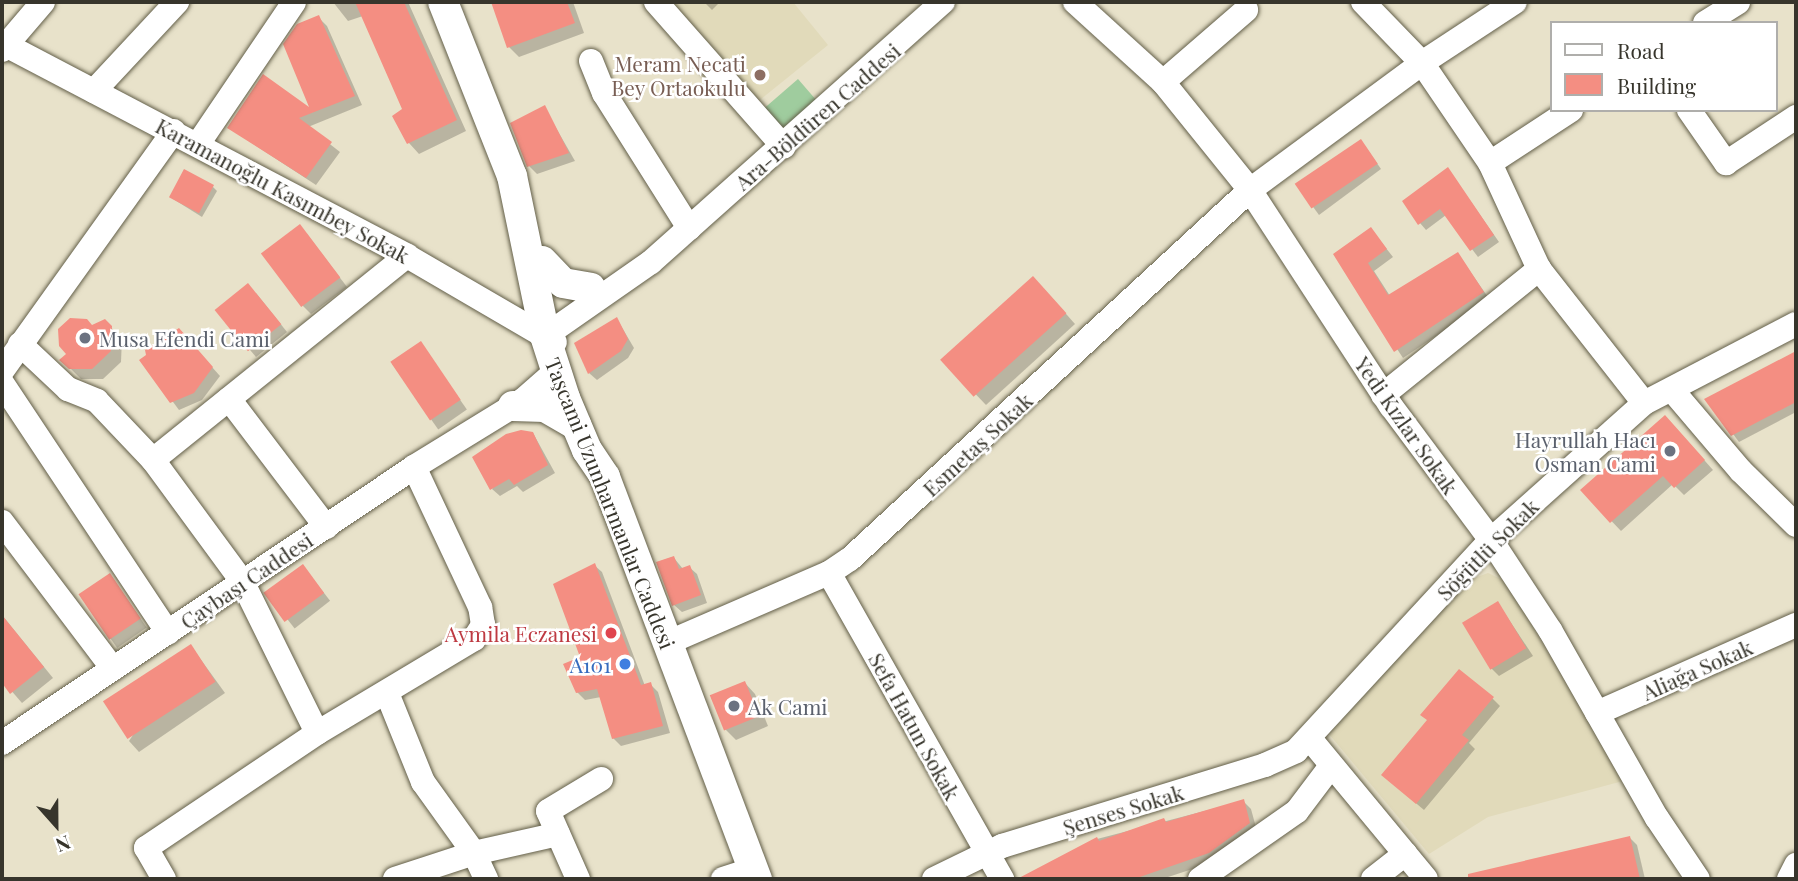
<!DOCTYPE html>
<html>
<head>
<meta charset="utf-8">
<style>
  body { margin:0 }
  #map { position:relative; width:1798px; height:881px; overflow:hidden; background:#e8e2ca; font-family:"Playfair Display",serif }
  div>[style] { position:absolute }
  .built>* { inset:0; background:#e1daba }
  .green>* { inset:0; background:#9fcc9e; transform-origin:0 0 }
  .shadow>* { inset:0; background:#0003; transform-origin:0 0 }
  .building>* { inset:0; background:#f48e82; transform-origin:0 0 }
  .roads { filter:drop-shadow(0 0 2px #635f49) drop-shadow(0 0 2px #635f49) }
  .minor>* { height:24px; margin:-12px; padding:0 12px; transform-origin:12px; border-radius:12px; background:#fff }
  .major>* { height:30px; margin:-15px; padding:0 15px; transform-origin:15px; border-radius:15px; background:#fff }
  .dots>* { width:19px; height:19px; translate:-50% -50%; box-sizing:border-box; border:4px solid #fff; border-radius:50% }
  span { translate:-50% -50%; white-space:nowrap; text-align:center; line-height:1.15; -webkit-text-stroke:5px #fff; paint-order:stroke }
  .education-label { font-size:21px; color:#785e54 }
  .right { translate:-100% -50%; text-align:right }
  .street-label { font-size:21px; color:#37352c }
  .worship-label { font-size:21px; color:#5b616d }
  .left { translate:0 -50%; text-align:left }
  .health-label { font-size:21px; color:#be3a42 }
  .shop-label { font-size:21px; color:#366cbe }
  .frame { position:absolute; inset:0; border:4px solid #37352c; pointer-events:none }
  .legend { position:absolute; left:1550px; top:21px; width:228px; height:91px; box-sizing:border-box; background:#fff; border:2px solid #afaeab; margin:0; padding:9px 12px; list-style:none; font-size:21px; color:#37352c }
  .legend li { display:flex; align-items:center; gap:14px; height:35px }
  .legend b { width:35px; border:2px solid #afaeab }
  .north { position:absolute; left:21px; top:790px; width:70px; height:70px; -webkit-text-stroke:5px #fff; paint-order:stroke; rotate:159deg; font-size:19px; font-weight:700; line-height:28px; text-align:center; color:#37352c }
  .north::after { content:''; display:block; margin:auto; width:24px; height:32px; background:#37352c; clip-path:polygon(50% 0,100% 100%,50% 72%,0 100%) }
</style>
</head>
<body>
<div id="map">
  <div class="built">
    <i style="clip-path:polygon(663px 2px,793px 2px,828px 45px,755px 104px)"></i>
    <i style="clip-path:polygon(1488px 573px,1507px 582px,1623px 781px,1488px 817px,1429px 854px,1329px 734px,1469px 580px)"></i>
  </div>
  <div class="green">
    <i style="left:798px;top:79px;width:29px;height:47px;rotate:49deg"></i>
  </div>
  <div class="shadow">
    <i style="clip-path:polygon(333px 2px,408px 2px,466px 131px,419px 154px,409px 143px,404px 110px,363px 16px,348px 21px)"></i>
    <i style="clip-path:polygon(492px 2px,573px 2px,584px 33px,519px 57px,509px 47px)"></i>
    <i style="clip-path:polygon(704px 2px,720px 2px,712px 10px)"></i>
    <i style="clip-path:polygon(318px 17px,327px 26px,362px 105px,308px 127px,340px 152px,316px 185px,229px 128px,313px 112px)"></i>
    <i style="clip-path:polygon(544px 107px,575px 161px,537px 174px,529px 166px,512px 124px)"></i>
    <i style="clip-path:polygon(1365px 146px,1381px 169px,1319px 215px,1297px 185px)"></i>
    <i style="clip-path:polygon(1448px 169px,1499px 242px,1478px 257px,1446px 215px,1426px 230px,1420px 223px)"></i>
    <i style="clip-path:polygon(213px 187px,217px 191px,202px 217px,170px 197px)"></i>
    <i style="clip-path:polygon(1371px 229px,1393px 257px,1374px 271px,1390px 296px,1458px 254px,1490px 300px,1403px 358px,1335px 255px)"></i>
    <i style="clip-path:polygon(307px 234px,347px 287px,311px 314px,303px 306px)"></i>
    <i style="clip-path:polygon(1044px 289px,1075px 324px,986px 405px,943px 360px)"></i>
    <i style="clip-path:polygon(256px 293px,287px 332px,256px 357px,217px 311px)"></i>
    <i style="clip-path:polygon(617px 319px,634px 348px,628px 358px,597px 380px,589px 373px)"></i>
    <i style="clip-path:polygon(105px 322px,122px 338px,121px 362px,103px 379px,81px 379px,62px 360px)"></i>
    <i style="clip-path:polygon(168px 334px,186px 338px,220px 376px,202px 400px,179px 410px,142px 360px)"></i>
    <i style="left:421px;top:344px;width:80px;height:35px;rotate:55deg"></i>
    <i style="clip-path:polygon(1796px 354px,1796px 412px,1739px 442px,1707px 399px)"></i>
    <i style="clip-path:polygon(1674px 426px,1713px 470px,1684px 495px,1673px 484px,1621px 531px,1582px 490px)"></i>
    <i style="clip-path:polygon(533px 433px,555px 473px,523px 492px,517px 486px,500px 496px,492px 489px)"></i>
    <i style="clip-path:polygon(674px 558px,683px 569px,689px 567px,697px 574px,707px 603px,682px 612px,674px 605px)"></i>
    <i style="clip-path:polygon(594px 565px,602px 572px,645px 686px,650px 684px,658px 692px,670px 733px,621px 746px,613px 738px,601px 697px,585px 700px,577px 692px)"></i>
    <i style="left:303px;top:566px;width:44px;height:45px;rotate:52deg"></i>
    <i style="left:110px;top:575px;width:64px;height:36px;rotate:55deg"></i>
    <i style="clip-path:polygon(1498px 603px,1533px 656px,1499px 676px,1491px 668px)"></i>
    <i style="clip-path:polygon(2px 615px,53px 678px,22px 703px,2px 680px)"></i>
    <i style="clip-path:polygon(191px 646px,225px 693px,139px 752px,129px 741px)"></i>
    <i style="clip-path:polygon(745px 683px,755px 694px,768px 726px,736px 740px,725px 729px)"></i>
    <i style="clip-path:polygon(1492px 698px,1500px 706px,1469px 743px,1475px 749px,1424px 810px,1391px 782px)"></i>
    <i style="clip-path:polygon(1243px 801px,1251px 809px,1257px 831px,1217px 861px,1162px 879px,1027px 879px,1097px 839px)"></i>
    <i style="clip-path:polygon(1629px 837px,1637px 845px,1645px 879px,1496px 879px,1494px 869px)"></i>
  </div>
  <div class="building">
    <i style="clip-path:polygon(355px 2px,404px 2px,457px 120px,407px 144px,392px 116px,402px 109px)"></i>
    <i style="clip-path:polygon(491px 2px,567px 2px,575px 23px,507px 48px)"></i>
    <i style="clip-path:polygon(319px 15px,355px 96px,299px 118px,332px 142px,306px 178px,227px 128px,263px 74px,309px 107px,283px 44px,297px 24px)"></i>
    <i style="clip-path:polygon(545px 105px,569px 153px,527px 167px,510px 123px)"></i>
    <i style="left:1361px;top:139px;width:30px;height:80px;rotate:56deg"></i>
    <i style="clip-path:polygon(1448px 167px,1494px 235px,1470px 251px,1440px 209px,1418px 225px,1402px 201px)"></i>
    <i style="left:184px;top:169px;width:34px;height:32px;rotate:28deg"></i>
    <i style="left:300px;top:224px;width:67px;height:49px;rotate:53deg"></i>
    <i style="clip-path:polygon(1371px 227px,1387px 249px,1368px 263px,1388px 295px,1458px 252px,1484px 292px,1394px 352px,1333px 254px)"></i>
    <i style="left:1033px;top:276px;width:50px;height:125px;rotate:48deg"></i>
    <i style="left:248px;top:283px;width:53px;height:43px;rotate:51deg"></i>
    <i style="clip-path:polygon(617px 317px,628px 339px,621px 351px,588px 374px,574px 343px)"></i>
    <i style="clip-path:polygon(70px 318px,87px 319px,92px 325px,105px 319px,112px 326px,111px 351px,92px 369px,69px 369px,59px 360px,66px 354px,59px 346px,58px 329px)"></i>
    <i style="clip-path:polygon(179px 328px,213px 367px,194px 393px,170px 403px,139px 360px,146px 355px,145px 350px)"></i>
    <i style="left:421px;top:341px;width:71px;height:37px;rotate:56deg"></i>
    <i style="clip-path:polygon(1796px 351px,1796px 402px,1731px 436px,1704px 399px)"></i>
    <i style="clip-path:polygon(1665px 415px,1705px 460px,1674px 488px,1663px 476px,1610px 523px,1580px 490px)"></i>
    <i style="clip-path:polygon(521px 430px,533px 432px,548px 465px,514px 485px,509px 479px,490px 490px,472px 457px,506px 434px)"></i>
    <i style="clip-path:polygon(674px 556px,679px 569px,690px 565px,701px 595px,672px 606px,656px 562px)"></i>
    <i style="clip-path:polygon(595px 563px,641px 685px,651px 682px,663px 726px,612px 739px,597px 689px,576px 693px,563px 664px,580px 657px,553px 584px)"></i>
    <i style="left:303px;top:564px;width:36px;height:49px;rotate:54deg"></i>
    <i style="left:110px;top:573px;width:55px;height:38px;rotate:56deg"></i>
    <i style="left:1498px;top:601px;width:55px;height:42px;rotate:59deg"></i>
    <i style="clip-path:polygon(2px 615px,44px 667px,10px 694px,2px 683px)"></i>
    <i style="left:191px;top:644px;width:45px;height:105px;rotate:57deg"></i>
    <i style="clip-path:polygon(1459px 669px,1494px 697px,1462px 735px,1469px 740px,1416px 804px,1381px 775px,1427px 720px,1420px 715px)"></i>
    <i style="left:745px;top:681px;width:38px;height:38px;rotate:68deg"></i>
    <i style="clip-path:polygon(1244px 799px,1250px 823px,1209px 853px,1134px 879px,1017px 879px,1097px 837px,1099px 841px,1164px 818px,1166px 822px)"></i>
    <i style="clip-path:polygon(1630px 836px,1640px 879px,1468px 879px,1468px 874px)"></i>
  </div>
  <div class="roads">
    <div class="minor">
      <i style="left:656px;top:2px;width:193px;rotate:48.6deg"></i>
      <i style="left:1075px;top:2px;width:119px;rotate:42.3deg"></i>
      <i style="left:1163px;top:82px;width:139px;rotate:51.1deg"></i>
      <i style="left:1250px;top:190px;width:258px;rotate:56.9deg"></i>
      <i style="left:1391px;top:406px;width:167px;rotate:53.3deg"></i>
      <i style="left:1491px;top:540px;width:108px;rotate:56.8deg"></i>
      <i style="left:1550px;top:630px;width:216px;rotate:60.4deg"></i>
      <i style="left:1657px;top:818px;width:73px;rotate:56.1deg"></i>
      <i style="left:1363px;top:2px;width:85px;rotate:46deg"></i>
      <i style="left:1422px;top:63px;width:121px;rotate:55.8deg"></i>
      <i style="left:1490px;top:163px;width:117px;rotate:65.2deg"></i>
      <i style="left:1539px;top:269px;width:170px;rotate:51.9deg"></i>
      <i style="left:1705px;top:23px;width:39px;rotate:-32deg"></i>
      <i style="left:2px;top:43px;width:458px;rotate:27.7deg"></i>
      <i style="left:407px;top:256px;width:171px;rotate:30.2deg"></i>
      <i style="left:2px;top:50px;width:63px;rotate:-49.5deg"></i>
      <i style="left:591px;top:61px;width:35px;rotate:68deg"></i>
      <i style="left:604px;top:93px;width:160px;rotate:57.8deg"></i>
      <i style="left:1163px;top:82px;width:110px;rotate:-40.9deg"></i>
      <i style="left:94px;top:91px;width:122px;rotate:-47deg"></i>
      <i style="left:1689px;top:110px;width:65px;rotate:55.1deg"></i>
      <i style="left:1726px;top:163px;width:84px;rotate:-33.3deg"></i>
      <i style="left:198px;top:144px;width:171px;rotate:-55.9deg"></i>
      <i style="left:1490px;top:163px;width:97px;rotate:-33.2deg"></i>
      <i style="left:545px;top:336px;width:129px;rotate:-34.9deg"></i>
      <i style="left:651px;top:262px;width:391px;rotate:-41.7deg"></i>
      <i style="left:20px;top:344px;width:66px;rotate:43.2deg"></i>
      <i style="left:68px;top:389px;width:31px;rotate:22deg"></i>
      <i style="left:97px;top:401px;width:81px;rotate:46.5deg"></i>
      <i style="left:153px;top:460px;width:150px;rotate:53.7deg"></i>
      <i style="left:242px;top:581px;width:169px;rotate:63.7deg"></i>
      <i style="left:2px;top:371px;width:295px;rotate:-54.4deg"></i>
      <i style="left:2px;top:383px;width:300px;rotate:56.4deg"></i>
      <i style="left:1672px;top:390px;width:106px;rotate:49.6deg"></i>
      <i style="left:1741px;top:471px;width:77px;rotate:44.5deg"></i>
      <i style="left:1383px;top:395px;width:201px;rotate:-38.9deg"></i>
      <i style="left:229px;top:399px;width:161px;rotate:52.8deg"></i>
      <i style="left:153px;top:460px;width:326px;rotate:-38.8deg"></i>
      <i style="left:2px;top:522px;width:184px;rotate:52.9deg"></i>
      <i style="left:829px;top:573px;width:352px;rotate:60.5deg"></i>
      <i style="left:667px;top:643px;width:176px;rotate:-23.4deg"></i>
      <i style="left:829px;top:573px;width:25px;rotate:-34deg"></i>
      <i style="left:850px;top:559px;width:544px;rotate:-42.69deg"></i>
      <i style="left:1250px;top:190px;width:214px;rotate:-36.4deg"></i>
      <i style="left:1422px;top:63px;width:111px;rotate:-33.3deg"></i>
      <i style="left:387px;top:693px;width:96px;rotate:68deg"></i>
      <i style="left:423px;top:782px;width:87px;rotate:54.3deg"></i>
      <i style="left:474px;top:853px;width:29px;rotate:65deg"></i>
      <i style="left:1597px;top:713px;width:218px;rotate:-23.9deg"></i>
      <i style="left:1311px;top:740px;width:180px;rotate:50.4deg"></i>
      <i style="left:2px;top:743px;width:496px;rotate:-33.8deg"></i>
      <i style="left:414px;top:467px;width:128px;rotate:-31.6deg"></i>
      <i style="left:523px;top:400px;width:44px;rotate:-41.3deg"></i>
      <i style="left:164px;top:879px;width:36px;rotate:-120deg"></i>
      <i style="left:146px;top:848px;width:206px;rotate:-33.9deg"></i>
      <i style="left:317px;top:733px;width:183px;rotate:-30.9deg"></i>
      <i style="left:474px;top:639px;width:17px;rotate:-57deg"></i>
      <i style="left:483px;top:625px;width:18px;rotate:-99deg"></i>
      <i style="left:480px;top:607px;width:155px;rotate:-115.2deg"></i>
      <i style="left:395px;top:879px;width:83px;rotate:-18.2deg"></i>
      <i style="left:474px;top:853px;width:86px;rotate:-12.7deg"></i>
      <i style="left:578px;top:879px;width:74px;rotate:-113.8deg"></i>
      <i style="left:548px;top:811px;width:62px;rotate:-31.1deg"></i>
      <i style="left:723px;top:879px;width:32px;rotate:-18deg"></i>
      <i style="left:934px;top:879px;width:76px;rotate:-25.9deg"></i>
      <i style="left:1002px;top:846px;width:275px;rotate:-17.1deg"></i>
      <i style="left:1265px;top:765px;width:34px;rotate:-24deg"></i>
      <i style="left:1296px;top:751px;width:287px;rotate:-47.3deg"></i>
      <i style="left:1491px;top:540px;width:205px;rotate:-41.8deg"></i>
      <i style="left:1644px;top:403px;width:171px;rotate:-27.5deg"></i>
      <i style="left:1200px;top:879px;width:118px;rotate:-35deg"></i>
      <i style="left:1297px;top:811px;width:56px;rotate:-52.9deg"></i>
      <i style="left:1373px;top:879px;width:41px;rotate:-38deg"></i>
      <i style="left:1789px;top:879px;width:16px;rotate:-63deg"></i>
    </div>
    <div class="major">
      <i style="left:443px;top:2px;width:187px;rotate:68.4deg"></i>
      <i style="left:512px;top:176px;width:163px;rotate:78.3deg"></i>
      <i style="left:545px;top:336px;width:65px;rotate:72.1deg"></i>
      <i style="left:565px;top:398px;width:56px;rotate:67.1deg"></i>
      <i style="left:587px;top:450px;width:32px;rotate:56deg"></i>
      <i style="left:605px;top:477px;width:430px;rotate:69.3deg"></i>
      <i style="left:542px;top:261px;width:30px;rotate:46deg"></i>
      <i style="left:563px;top:283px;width:28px;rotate:10deg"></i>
      <i style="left:513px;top:406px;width:32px;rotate:2deg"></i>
      <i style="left:545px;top:407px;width:36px;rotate:30deg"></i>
    </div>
  </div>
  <div class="dots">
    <i style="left:760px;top:75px;background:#8d6e63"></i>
    <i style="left:85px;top:338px;background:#6b7280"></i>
    <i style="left:1670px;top:451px;background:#6b7280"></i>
    <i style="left:611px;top:633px;background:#e0444e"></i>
    <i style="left:625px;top:664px;background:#3f7fe0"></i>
    <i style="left:734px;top:706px;background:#6b7280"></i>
  </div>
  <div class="education-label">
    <span class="right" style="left:746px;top:75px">Meram Necati<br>Bey Ortaokulu</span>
  </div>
  <div class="street-label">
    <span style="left:817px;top:116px;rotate:-41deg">Ara-Böldüren Caddesi</span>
    <span style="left:283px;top:190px;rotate:28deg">Karamanoğlu Kasımbey Sokak</span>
    <span style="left:1407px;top:425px;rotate:55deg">Yedi Kızlar Sokak</span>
    <span style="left:977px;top:444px;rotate:-43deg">Esmetaş Sokak</span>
    <span style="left:611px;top:503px;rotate:68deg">Taşcami Uzunharmanlar Caddesi</span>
    <span style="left:1487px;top:549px;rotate:-45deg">Söğütlü Sokak</span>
    <span style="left:246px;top:580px;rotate:-34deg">Çaybaşı Caddesi</span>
    <span style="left:1697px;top:669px;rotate:-24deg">Aliağa Sokak</span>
    <span style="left:915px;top:726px;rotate:61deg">Sefa Hatun Sokak</span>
    <span style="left:1123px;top:809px;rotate:-17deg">Şenses Sokak</span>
  </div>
  <div class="worship-label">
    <span class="left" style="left:99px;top:338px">Musa Efendi Cami</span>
    <span class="right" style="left:1656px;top:451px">Hayrullah Hacı<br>Osman Cami</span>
    <span class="left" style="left:748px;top:706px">Ak Cami</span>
  </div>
  <div class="health-label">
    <span class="right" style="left:597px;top:633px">Aymila Eczanesi</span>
  </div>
  <div class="shop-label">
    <span class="right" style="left:611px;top:664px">A101</span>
  </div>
  <div class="frame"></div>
  <ul class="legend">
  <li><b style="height:9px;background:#fff"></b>Road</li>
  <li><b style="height:19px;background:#f48e82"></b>Building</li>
  </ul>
  <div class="north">N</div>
</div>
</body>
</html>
